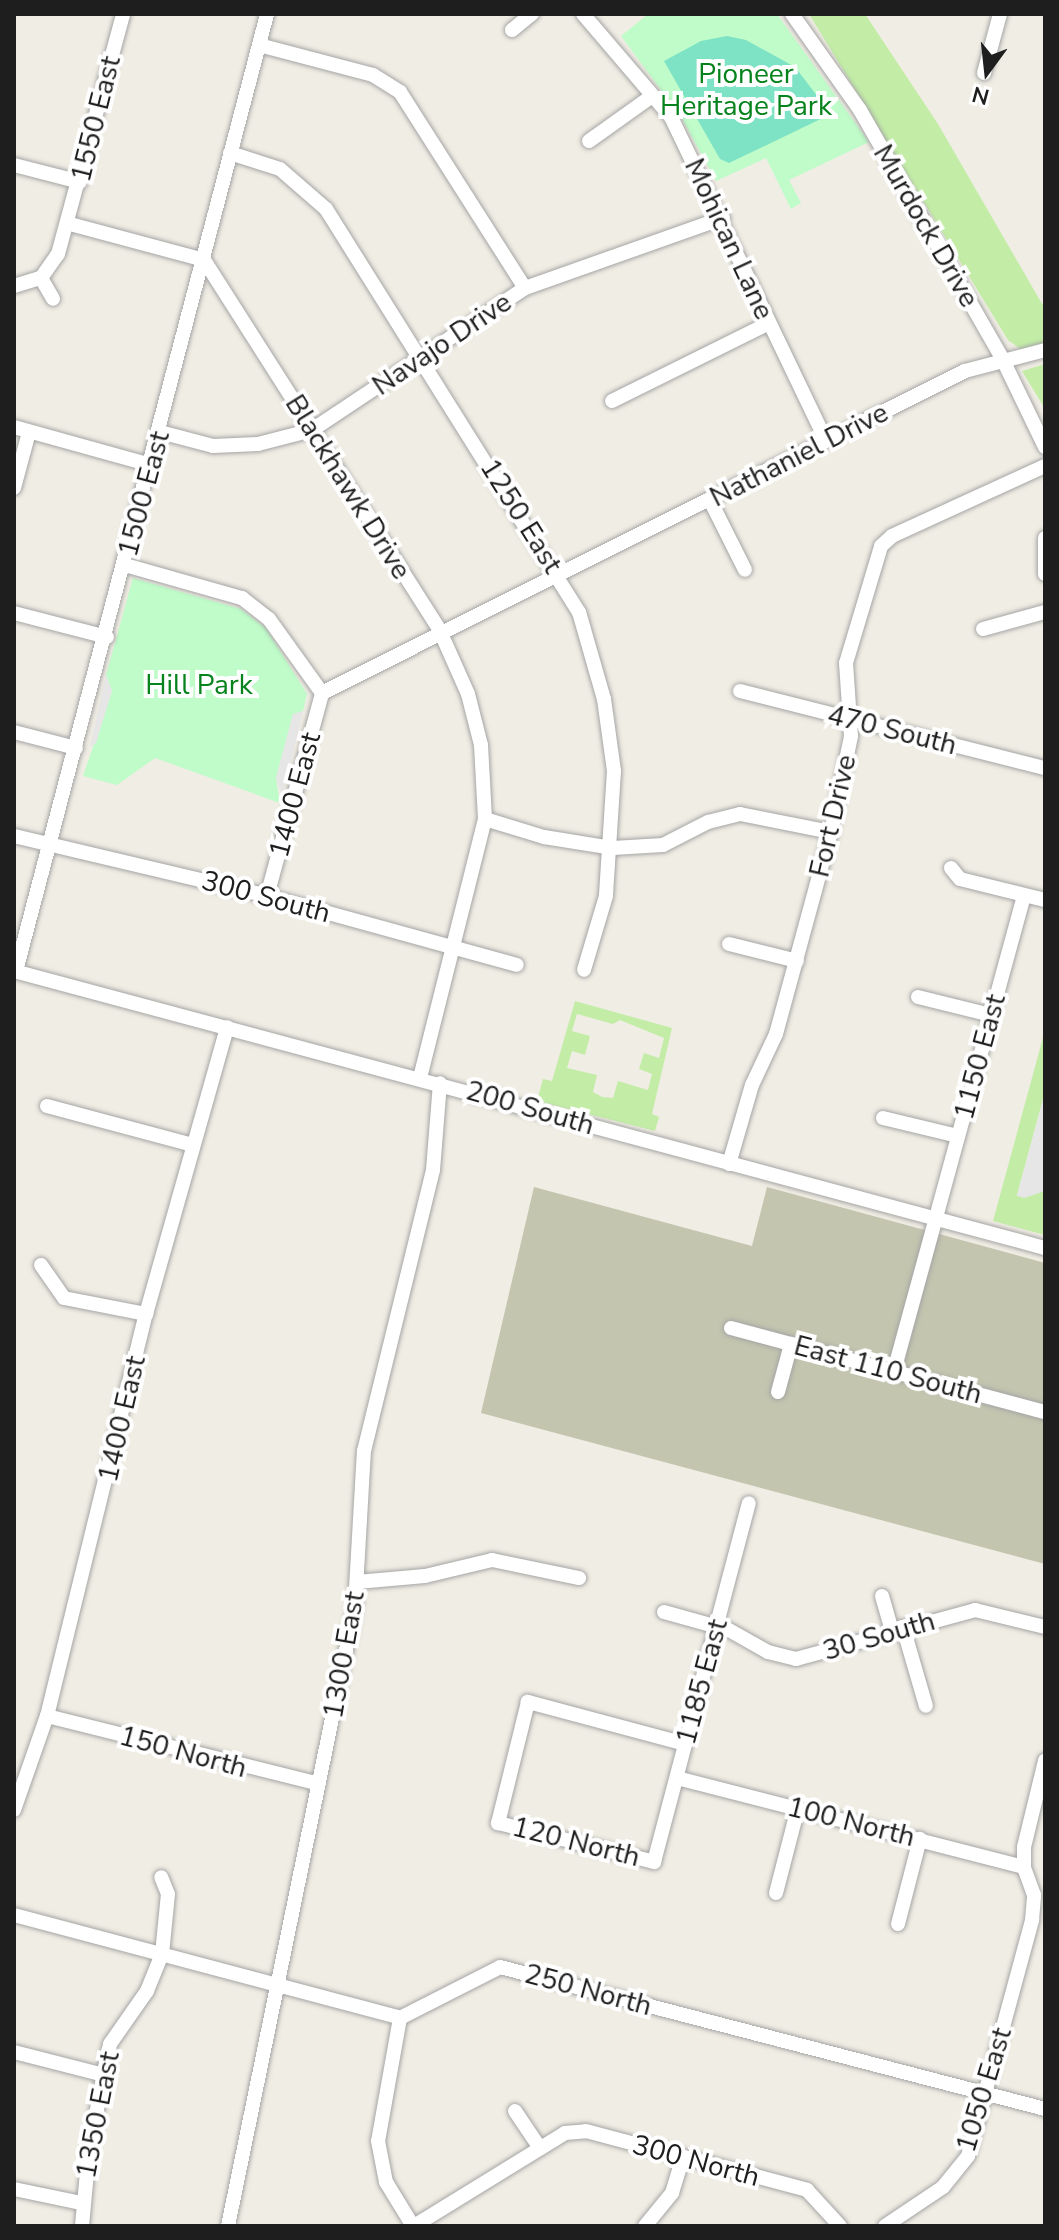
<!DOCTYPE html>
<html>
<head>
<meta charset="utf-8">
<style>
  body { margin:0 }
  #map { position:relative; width:1059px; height:2240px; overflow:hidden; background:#f0ede4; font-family:"Nunito Sans",sans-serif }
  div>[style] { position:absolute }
  .construction>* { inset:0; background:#c3c5af }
  .grass>* { inset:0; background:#c3eda7 }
  .park>* { inset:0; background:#bffcc9 }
  .pitch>* { inset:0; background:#7ee3c5 }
  .parking>* { inset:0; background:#e6e6e6 }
  .roads { filter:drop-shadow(0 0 2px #a5a5a5) drop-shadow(0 0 2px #a5a5a5) }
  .minor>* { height:14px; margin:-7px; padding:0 7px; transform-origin:7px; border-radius:7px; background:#fff }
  span { translate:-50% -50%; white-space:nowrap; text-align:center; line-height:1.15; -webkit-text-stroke:8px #fff; paint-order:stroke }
  .park-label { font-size:28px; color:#06831c }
  .street-label { font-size:28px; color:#1e1e1e }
  .frame { position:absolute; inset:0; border:16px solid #1e1e1e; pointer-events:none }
  .north { position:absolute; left:947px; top:32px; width:80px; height:80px; -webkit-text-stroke:6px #fff; paint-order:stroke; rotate:195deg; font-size:22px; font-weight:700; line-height:32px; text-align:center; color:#1e1e1e }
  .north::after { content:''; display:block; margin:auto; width:28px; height:36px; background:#1e1e1e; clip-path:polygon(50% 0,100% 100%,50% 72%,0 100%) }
</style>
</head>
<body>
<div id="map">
  <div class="construction">
    <i style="clip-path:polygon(534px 1187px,752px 1246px,767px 1187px,1045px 1263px,1045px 1564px,481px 1413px)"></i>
  </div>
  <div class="grass">
    <i style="clip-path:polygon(809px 14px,865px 14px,938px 124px,1045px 309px,1045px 346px,1022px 350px,1008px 340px)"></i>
    <i style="clip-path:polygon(1045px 364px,1045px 409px,1022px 371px)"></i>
    <i style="clip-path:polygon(evenodd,575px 1001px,672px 1028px,652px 1114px,659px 1117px,655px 1131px,537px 1101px,543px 1079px,552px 1081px,575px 1001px,577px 1014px,613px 1024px,620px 1020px,664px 1038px,659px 1058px,644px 1053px,639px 1069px,652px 1074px,648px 1090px,618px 1081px,613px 1098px,602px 1097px,593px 1092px,597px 1075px,567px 1068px,572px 1051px,585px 1055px,590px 1036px,572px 1031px,577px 1014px)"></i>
    <i style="clip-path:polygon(1045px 1030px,1045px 1092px,1017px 1195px,1045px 1191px,1045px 1235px,993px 1221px)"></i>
  </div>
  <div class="park">
    <i style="clip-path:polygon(648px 14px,777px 14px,869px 142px,789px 180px,801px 203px,791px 209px,766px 158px,716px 181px,681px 117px,621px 36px)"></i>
    <i style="clip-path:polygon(133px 578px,241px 609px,266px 628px,307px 694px,303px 711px,293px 715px,276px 778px,280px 803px,155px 758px,117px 785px,83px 776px,112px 691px,106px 675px)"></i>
  </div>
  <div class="pitch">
    <i style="clip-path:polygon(727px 36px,746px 40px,795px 67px,831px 114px,729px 163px,720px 159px,664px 61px,701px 41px)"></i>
  </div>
  <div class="parking">
    <i style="clip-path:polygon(106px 675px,112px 691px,96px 743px,90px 747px)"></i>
    <i style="clip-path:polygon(303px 711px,282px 796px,276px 778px,293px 714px)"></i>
    <i style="clip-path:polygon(1045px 1092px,1045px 1191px,1024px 1198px,1017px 1196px)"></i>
  </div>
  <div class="roads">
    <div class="minor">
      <i style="left:583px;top:14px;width:135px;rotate:49.5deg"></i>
      <i style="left:671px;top:117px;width:357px;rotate:64.4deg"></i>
      <i style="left:792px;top:14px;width:118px;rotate:54.7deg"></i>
      <i style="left:860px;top:110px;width:286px;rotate:60.2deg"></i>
      <i style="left:1002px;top:358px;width:99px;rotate:64.2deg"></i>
      <i style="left:512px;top:30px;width:26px;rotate:-39deg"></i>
      <i style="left:259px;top:45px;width:118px;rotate:14.7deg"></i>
      <i style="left:373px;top:75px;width:32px;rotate:32deg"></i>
      <i style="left:400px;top:92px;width:232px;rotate:57.5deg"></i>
      <i style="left:984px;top:73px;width:61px;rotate:-74.8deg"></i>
      <i style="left:589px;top:141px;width:77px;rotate:-35.5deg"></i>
      <i style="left:230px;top:153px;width:52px;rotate:17.7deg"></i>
      <i style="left:280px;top:169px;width:61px;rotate:41deg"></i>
      <i style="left:326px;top:209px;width:476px;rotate:57.9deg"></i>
      <i style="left:579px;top:612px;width:91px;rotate:74deg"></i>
      <i style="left:604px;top:699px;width:73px;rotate:82.1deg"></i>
      <i style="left:614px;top:771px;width:125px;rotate:93.7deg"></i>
      <i style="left:606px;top:896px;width:77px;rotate:106.6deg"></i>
      <i style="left:14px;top:165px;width:68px;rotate:14.4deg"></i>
      <i style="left:70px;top:224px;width:139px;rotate:15deg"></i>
      <i style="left:204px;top:260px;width:440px;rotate:57.5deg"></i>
      <i style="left:440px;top:631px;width:69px;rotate:66deg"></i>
      <i style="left:468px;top:694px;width:53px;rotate:75.7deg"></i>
      <i style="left:481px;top:745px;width:74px;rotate:86.9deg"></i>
      <i style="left:485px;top:819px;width:266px;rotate:104.1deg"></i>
      <i style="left:41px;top:278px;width:24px;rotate:60deg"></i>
      <i style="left:14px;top:286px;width:28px;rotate:-17deg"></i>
      <i style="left:41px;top:278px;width:29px;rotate:-55deg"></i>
      <i style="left:58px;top:254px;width:249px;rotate:-74.8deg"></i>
      <i style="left:612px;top:401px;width:175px;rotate:-26.4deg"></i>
      <i style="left:14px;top:427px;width:142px;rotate:15.5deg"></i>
      <i style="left:160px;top:432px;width:55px;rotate:14.8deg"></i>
      <i style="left:213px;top:446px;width:45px;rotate:-2.5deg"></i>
      <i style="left:258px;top:444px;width:56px;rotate:-14.5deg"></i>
      <i style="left:312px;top:430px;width:256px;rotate:-33.7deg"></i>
      <i style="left:525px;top:288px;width:210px;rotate:-19.5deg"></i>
      <i style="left:14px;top:488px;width:58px;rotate:-75deg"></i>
      <i style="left:710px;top:500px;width:78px;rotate:63.4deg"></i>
      <i style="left:1045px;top:538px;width:36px;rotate:90deg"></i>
      <i style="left:125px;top:565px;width:122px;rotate:15.8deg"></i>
      <i style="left:242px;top:598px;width:34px;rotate:38deg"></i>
      <i style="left:269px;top:619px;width:91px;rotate:54.4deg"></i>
      <i style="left:14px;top:613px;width:96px;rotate:14.5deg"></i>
      <i style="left:983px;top:629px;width:64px;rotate:-15.3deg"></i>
      <i style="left:740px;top:691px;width:315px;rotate:14.2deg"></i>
      <i style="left:322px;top:693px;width:719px;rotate:-26.6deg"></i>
      <i style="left:965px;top:371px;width:83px;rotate:-14.7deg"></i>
      <i style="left:14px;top:732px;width:64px;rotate:14.5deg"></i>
      <i style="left:485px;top:819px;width:62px;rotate:17deg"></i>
      <i style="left:544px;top:837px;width:70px;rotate:9.1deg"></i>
      <i style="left:613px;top:848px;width:50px;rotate:-3.4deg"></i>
      <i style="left:663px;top:845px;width:51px;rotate:-27.1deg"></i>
      <i style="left:708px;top:822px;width:33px;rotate:-14deg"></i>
      <i style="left:740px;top:814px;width:93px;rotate:11.2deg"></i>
      <i style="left:14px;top:836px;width:260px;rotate:13.3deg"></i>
      <i style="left:267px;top:896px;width:259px;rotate:15.4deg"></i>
      <i style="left:951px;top:868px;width:14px;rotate:51deg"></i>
      <i style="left:960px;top:879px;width:88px;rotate:13.9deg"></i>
      <i style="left:267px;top:896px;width:210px;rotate:-74.8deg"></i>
      <i style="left:729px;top:944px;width:70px;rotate:14deg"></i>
      <i style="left:14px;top:971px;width:1068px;rotate:15.04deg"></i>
      <i style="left:16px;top:971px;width:989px;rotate:-75.3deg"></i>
      <i style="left:918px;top:997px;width:75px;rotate:13.9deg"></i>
      <i style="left:47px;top:1106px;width:151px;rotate:15deg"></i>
      <i style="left:883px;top:1118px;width:77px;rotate:13.5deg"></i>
      <i style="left:729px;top:1164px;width:82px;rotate:-73.8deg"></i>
      <i style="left:752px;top:1085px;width:56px;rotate:-64.8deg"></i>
      <i style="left:776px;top:1034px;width:209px;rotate:-74.8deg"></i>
      <i style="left:831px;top:832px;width:98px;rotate:-78.2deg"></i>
      <i style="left:851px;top:736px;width:73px;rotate:-93.9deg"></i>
      <i style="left:846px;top:663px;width:122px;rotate:-73.3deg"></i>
      <i style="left:881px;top:546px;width:15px;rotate:-42deg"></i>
      <i style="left:892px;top:536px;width:168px;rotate:-24.6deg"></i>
      <i style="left:41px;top:1265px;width:40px;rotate:55.1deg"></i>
      <i style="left:64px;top:1298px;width:84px;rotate:11deg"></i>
      <i style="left:731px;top:1328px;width:325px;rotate:15deg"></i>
      <i style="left:894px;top:1371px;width:493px;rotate:-74.7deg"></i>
      <i style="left:778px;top:1392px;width:50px;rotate:-74.8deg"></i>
      <i style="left:357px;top:1582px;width:68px;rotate:-5deg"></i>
      <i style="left:425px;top:1576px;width:69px;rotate:-13.4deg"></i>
      <i style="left:492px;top:1560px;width:89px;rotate:11.7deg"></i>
      <i style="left:882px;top:1596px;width:35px;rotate:74deg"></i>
      <i style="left:664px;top:1612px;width:67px;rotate:15.5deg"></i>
      <i style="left:729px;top:1630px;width:45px;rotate:29.4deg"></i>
      <i style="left:768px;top:1652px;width:29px;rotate:14deg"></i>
      <i style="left:796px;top:1659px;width:186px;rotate:-15.3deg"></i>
      <i style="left:975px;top:1610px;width:72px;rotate:13.7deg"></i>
      <i style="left:903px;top:1627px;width:82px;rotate:73.8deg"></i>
      <i style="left:47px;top:1716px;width:280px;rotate:14deg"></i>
      <i style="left:685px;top:1744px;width:163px;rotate:-165deg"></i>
      <i style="left:528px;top:1702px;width:125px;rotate:103.9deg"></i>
      <i style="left:498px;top:1823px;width:161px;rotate:14deg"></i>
      <i style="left:654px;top:1862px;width:371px;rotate:-75.2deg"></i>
      <i style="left:677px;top:1778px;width:358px;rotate:14.4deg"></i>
      <i style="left:14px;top:1810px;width:100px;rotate:-70.7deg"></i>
      <i style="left:47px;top:1716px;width:414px;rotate:-76.2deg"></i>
      <i style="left:146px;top:1314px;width:298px;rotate:-74.2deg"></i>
      <i style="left:776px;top:1893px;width:88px;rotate:-75.5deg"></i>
      <i style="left:14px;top:1915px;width:400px;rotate:14.9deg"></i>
      <i style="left:400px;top:2018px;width:112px;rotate:-27deg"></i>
      <i style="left:500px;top:1967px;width:563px;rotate:14.6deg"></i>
      <i style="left:898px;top:1924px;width:88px;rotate:-75.5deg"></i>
      <i style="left:400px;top:2018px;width:125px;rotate:100.1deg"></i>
      <i style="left:378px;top:2141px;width:42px;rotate:79deg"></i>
      <i style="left:386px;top:2182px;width:52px;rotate:58.5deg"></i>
      <i style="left:14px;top:2052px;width:93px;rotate:14.3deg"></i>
      <i style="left:515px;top:2111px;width:45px;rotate:56deg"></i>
      <i style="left:14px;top:2189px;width:68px;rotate:11.8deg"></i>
      <i style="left:82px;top:2226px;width:76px;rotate:-84.7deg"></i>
      <i style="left:89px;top:2150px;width:108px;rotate:-78.8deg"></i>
      <i style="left:110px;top:2044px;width:65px;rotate:-55.1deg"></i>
      <i style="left:147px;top:1991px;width:40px;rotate:-68deg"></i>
      <i style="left:162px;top:1954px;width:60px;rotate:-84.3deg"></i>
      <i style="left:168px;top:1894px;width:18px;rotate:-112deg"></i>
      <i style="left:228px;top:2226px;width:633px;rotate:-78.42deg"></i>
      <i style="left:355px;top:1606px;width:155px;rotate:-86.7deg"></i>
      <i style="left:364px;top:1451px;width:289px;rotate:-76.2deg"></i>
      <i style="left:433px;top:1170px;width:87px;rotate:-85.4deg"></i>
      <i style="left:414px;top:2226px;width:177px;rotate:-31.6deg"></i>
      <i style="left:565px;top:2133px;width:21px;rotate:-5deg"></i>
      <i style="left:586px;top:2131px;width:229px;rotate:14.9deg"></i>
      <i style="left:807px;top:2190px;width:49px;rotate:47.5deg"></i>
      <i style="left:645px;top:2226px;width:43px;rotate:-50.7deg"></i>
      <i style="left:672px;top:2193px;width:38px;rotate:-73deg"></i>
      <i style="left:885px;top:2226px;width:70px;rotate:-33.9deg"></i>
      <i style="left:943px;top:2187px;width:40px;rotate:-51deg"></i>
      <i style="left:968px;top:2156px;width:245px;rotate:-74.8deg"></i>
      <i style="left:1032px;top:1920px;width:25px;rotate:-85deg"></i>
      <i style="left:1034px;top:1895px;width:30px;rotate:-110deg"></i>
      <i style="left:1024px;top:1867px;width:20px;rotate:-90deg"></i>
      <i style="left:1024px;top:1847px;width:89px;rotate:-76.3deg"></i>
    </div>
  </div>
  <div class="park-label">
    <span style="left:746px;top:90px">Pioneer<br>Heritage Park</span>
    <span style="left:199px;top:685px">Hill Park</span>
  </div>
  <div class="street-label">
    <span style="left:96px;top:119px;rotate:-76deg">1550 East</span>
    <span style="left:926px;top:226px;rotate:60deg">Murdock Drive</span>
    <span style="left:729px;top:239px;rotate:65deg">Mohican Lane</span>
    <span style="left:442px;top:344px;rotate:-34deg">Navajo Drive</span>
    <span style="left:799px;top:455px;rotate:-27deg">Nathaniel Drive</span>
    <span style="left:348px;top:487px;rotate:58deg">Blackhawk Drive</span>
    <span style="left:144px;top:494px;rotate:-75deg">1500 East</span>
    <span style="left:521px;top:516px;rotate:58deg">1250 East</span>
    <span style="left:892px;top:730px;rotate:14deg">470 South</span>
    <span style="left:295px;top:795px;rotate:-75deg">1400 East</span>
    <span style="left:833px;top:816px;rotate:-77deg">Fort Drive</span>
    <span style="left:266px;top:897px;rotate:15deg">300 South</span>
    <span style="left:980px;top:1057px;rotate:-75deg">1150 East</span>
    <span style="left:530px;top:1108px;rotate:16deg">200 South</span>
    <span style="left:888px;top:1370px;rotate:15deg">East 110 South</span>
    <span style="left:122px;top:1419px;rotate:-77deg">1400 East</span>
    <span style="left:879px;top:1636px;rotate:-16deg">30 South</span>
    <span style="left:344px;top:1655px;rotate:-80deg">1300 East</span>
    <span style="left:702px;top:1682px;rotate:-75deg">1185 East</span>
    <span style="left:183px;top:1752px;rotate:15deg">150 North</span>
    <span style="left:851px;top:1822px;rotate:14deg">100 North</span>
    <span style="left:576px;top:1842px;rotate:14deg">120 North</span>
    <span style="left:588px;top:1990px;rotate:15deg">250 North</span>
    <span style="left:984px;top:2090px;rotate:-73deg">1050 East</span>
    <span style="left:98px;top:2115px;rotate:-79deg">1350 East</span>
    <span style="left:696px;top:2161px;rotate:15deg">300 North</span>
  </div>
  <div class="frame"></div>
  <div class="north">N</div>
</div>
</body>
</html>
